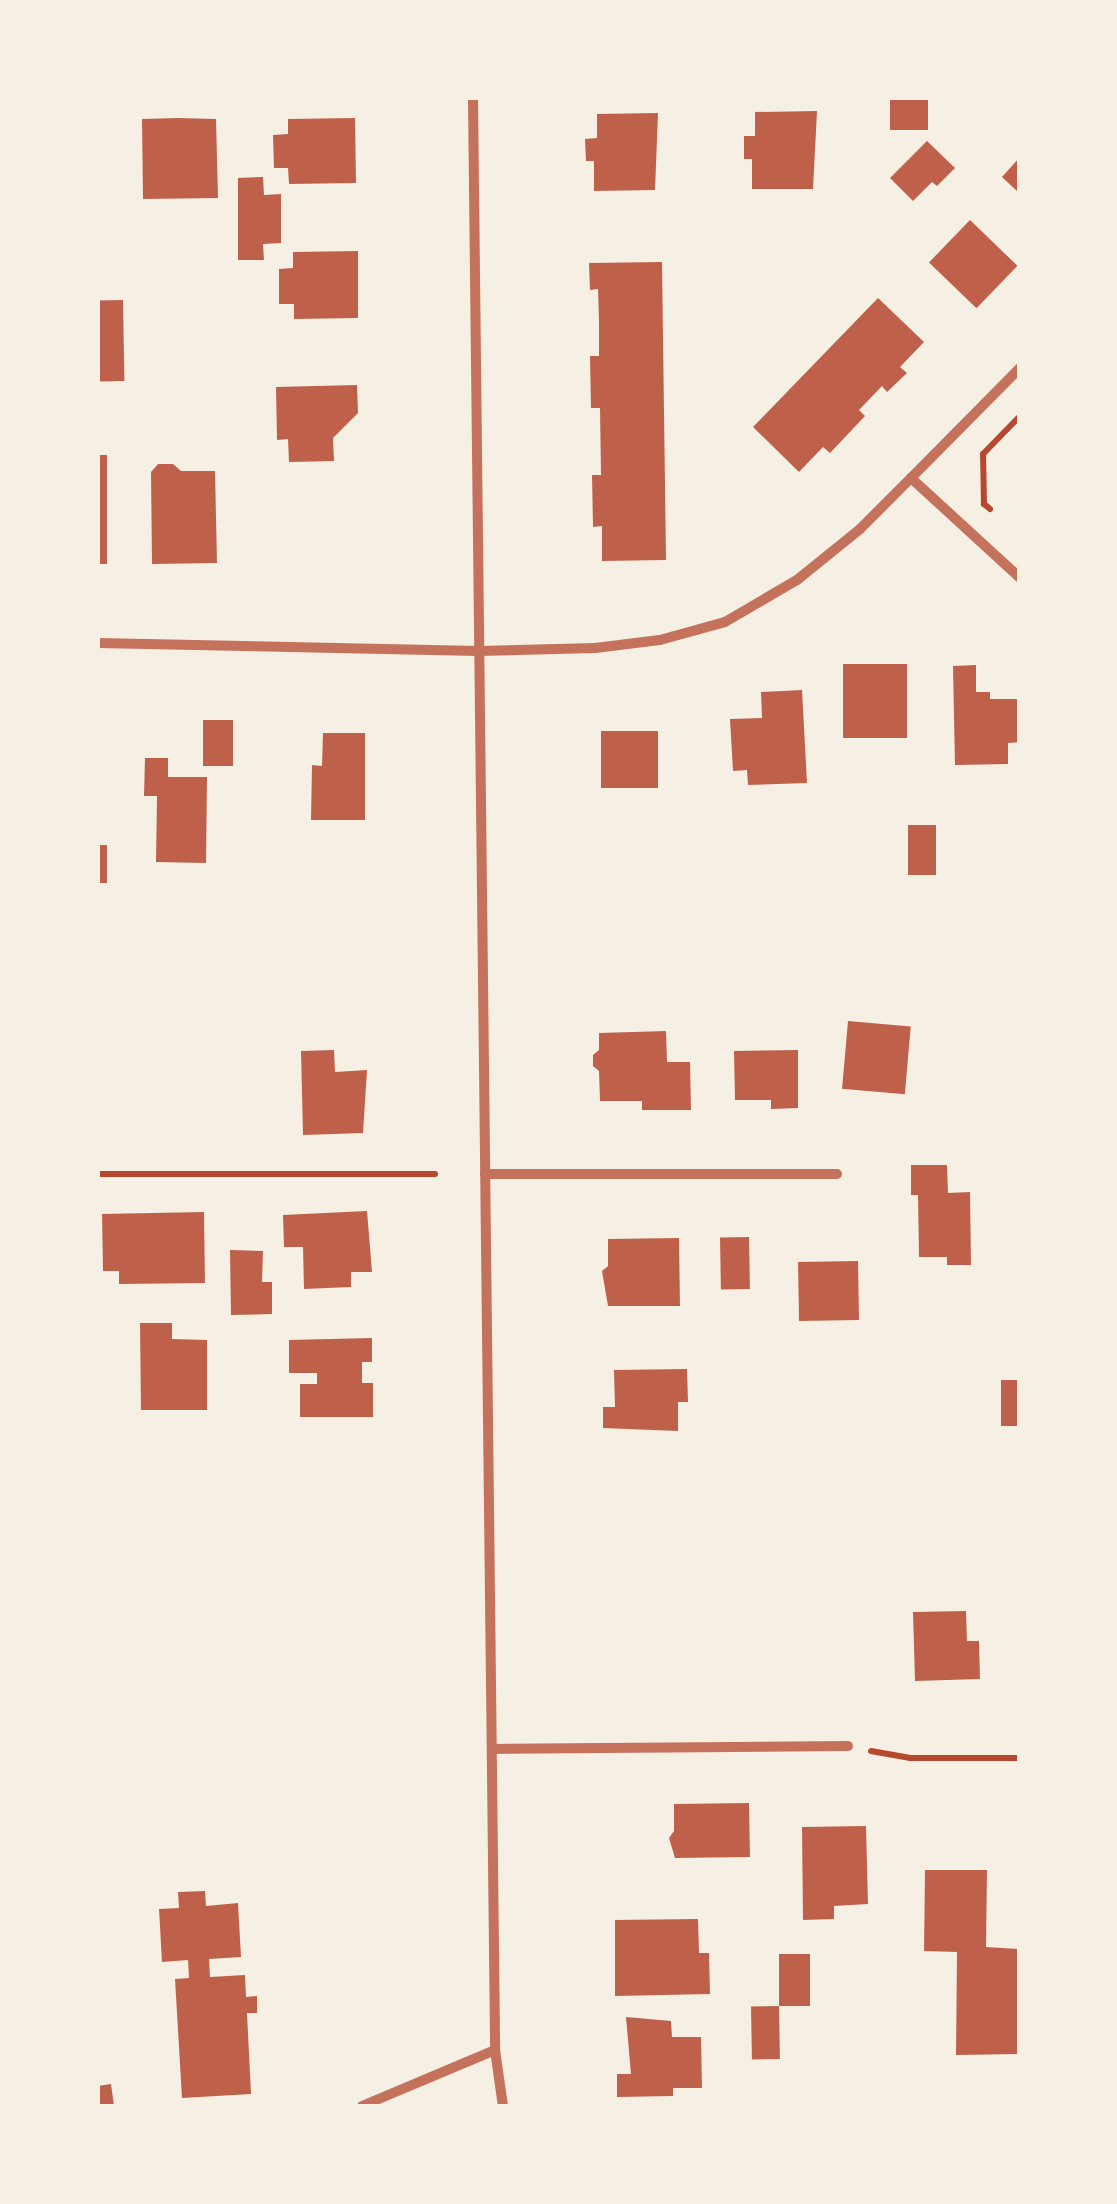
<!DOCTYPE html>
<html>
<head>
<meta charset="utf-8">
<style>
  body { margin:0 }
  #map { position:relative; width:1117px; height:2204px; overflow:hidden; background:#f6efe4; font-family:Helvetica,sans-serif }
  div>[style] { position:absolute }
  .building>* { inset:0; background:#bf614a; transform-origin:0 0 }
  .path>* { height:6px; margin:-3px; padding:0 3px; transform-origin:3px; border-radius:3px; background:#b5482f }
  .minor>* { height:10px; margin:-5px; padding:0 5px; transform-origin:5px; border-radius:5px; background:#c5725c }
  span { translate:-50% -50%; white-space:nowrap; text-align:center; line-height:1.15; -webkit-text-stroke:8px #f6efe4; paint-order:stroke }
  .frame { position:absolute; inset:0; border:100px solid #f6efe4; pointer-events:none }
</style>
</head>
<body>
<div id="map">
  <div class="building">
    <i style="left:890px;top:98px;width:38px;height:32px"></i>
    <i style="clip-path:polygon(817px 111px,813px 189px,752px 189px,752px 159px,744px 159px,744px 136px,755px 136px,755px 112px)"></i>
    <i style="clip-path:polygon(658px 113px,655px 190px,594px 191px,594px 161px,586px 161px,585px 139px,597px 138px,597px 114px)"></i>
    <i style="clip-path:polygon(178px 118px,216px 119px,218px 198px,143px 199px,142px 119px)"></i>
    <i style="clip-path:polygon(355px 118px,356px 183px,289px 184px,288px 168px,274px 168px,273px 135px,288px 134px,288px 119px)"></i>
    <i style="clip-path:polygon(927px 141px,955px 168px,937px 186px,932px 182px,913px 201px,890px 178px)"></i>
    <i style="clip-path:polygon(1020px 157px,1020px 194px,1002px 177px)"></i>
    <i style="clip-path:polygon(263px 177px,264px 195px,281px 194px,281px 243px,263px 244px,264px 260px,238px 260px,238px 178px)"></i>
    <i style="left:970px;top:220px;width:66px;height:59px;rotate:44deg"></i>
    <i style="clip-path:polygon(358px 251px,358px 318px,294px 319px,294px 304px,279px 304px,279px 269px,293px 268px,293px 252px)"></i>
    <i style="clip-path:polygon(662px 262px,666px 560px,602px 561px,602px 526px,593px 527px,592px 475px,601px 475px,600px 408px,591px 408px,590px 356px,599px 356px,599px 323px,598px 289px,590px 290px,589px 263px)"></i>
    <i style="clip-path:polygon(878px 298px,924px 342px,900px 367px,907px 373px,887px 392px,882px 386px,859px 410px,865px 416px,830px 453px,823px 447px,799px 472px,753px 427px)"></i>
    <i style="left:123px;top:300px;width:81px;height:25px;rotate:89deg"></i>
    <i style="clip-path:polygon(357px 385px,358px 413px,333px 438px,334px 461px,289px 462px,288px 439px,277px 440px,276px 387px)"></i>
    <i style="left:98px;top:455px;width:9px;height:109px"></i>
    <i style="clip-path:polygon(158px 464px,173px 464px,181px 471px,215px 471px,217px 563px,152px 564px,151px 472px)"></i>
    <i style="left:843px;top:664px;width:64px;height:74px"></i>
    <i style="clip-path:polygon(976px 665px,976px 692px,990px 692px,990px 699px,1020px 699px,1020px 742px,1008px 743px,1008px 764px,955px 765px,953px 666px)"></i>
    <i style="clip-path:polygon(802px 690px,807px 783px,748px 785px,747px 770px,733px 771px,730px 719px,762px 718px,761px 692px)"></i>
    <i style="left:203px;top:720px;width:30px;height:46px"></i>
    <i style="left:601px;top:731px;width:57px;height:57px"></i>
    <i style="clip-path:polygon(323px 733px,365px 733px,365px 820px,311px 820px,312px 765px,322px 766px)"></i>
    <i style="clip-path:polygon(145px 758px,168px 758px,168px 777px,207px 777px,206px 863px,156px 862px,157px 796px,144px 796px)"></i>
    <i style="left:908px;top:825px;width:28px;height:50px"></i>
    <i style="left:98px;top:845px;width:9px;height:38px"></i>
    <i style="left:848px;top:1021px;width:63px;height:68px;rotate:5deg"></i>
    <i style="clip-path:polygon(666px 1031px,667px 1062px,690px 1062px,691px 1110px,642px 1110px,642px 1101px,600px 1101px,599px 1071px,593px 1066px,593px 1055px,599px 1050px,599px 1033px)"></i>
    <i style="clip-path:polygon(334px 1050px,335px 1072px,367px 1070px,363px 1133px,303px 1135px,301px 1051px)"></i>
    <i style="clip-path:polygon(798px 1050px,798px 1108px,771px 1109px,771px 1100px,735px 1100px,734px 1051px)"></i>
    <i style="clip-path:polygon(911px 1165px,947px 1165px,948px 1193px,970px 1192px,971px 1265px,947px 1265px,947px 1257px,919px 1257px,918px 1195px,911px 1195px)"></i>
    <i style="clip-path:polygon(367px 1211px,372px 1272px,351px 1272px,351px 1287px,304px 1289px,303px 1247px,284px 1247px,283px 1215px)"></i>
    <i style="clip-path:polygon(204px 1212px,205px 1283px,119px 1284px,119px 1271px,103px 1271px,102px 1214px)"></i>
    <i style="left:749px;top:1237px;width:52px;height:29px;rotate:89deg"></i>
    <i style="clip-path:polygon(679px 1238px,680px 1306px,608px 1306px,602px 1271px,608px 1266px,608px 1239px)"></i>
    <i style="clip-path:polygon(230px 1250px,263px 1251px,262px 1282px,272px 1282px,272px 1314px,231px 1315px)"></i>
    <i style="left:858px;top:1261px;width:59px;height:60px;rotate:89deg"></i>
    <i style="clip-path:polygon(140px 1323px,172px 1323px,172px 1339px,207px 1340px,207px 1410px,141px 1410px)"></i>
    <i style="clip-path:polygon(372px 1338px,372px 1362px,362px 1362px,362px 1383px,373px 1383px,373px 1417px,300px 1417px,300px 1384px,317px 1384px,317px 1373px,289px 1373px,289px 1340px)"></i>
    <i style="clip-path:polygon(687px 1369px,688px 1402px,678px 1402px,678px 1431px,603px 1428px,603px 1407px,615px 1407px,614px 1370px)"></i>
    <i style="left:1001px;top:1380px;width:19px;height:46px"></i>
    <i style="clip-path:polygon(966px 1611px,967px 1641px,979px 1641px,980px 1679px,915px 1681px,913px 1612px)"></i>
    <i style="clip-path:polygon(749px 1803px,750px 1857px,675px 1858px,669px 1838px,674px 1831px,674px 1804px)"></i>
    <i style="clip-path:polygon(866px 1826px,868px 1904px,834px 1906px,834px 1919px,803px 1920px,802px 1827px)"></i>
    <i style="clip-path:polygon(925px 1870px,987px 1870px,986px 1947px,1020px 1949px,1020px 2054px,956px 2055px,957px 1952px,924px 1951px)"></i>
    <i style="clip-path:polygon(205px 1891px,206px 1906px,238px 1903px,241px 1957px,209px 1959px,210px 1977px,245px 1975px,246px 1997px,257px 1996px,257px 2013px,247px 2013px,251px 2094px,182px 2098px,175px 1979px,189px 1978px,188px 1960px,162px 1962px,159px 1909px,179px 1908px,178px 1892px)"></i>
    <i style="clip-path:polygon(698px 1919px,699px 1953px,709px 1953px,710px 1994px,615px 1996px,615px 1920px)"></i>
    <i style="left:779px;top:1954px;width:31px;height:52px"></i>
    <i style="left:779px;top:2006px;width:53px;height:28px;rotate:89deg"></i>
    <i style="clip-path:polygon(626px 2017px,671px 2021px,672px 2037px,701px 2037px,702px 2088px,673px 2088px,673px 2096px,617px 2097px,617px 2074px,631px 2074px)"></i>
    <i style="clip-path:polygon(111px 2084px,114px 2106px,98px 2106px,98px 2086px)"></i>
  </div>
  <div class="path">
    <i style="left:990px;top:509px;width:8px;rotate:-140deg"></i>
    <i style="left:984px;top:504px;width:50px;rotate:-91.1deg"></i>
    <i style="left:983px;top:454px;width:53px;rotate:-45.8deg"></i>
    <i style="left:98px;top:1174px;width:337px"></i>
    <i style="left:871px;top:1751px;width:40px;rotate:10deg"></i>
    <i style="left:910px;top:1758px;width:110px"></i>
  </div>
  <div class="minor">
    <i style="left:473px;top:98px;width:1952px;rotate:89.35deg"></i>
    <i style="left:495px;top:2050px;width:57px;rotate:81.9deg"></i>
    <i style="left:911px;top:478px;width:155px;rotate:-45.3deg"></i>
    <i style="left:98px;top:643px;width:381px;rotate:1.2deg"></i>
    <i style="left:479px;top:651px;width:116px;rotate:-1.5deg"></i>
    <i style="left:595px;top:648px;width:65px;rotate:-7deg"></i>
    <i style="left:660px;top:640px;width:67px;rotate:-15.5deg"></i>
    <i style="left:725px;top:622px;width:83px;rotate:-30.3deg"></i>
    <i style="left:797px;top:580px;width:81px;rotate:-39deg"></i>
    <i style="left:860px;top:529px;width:72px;rotate:-45deg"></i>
    <i style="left:911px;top:478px;width:148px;rotate:42.5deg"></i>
    <i style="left:485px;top:1174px;width:352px"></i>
    <i style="left:493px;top:1749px;width:355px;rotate:-0.5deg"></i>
    <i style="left:362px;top:2106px;width:144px;rotate:-22.8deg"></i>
  </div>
  <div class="frame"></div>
</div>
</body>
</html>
